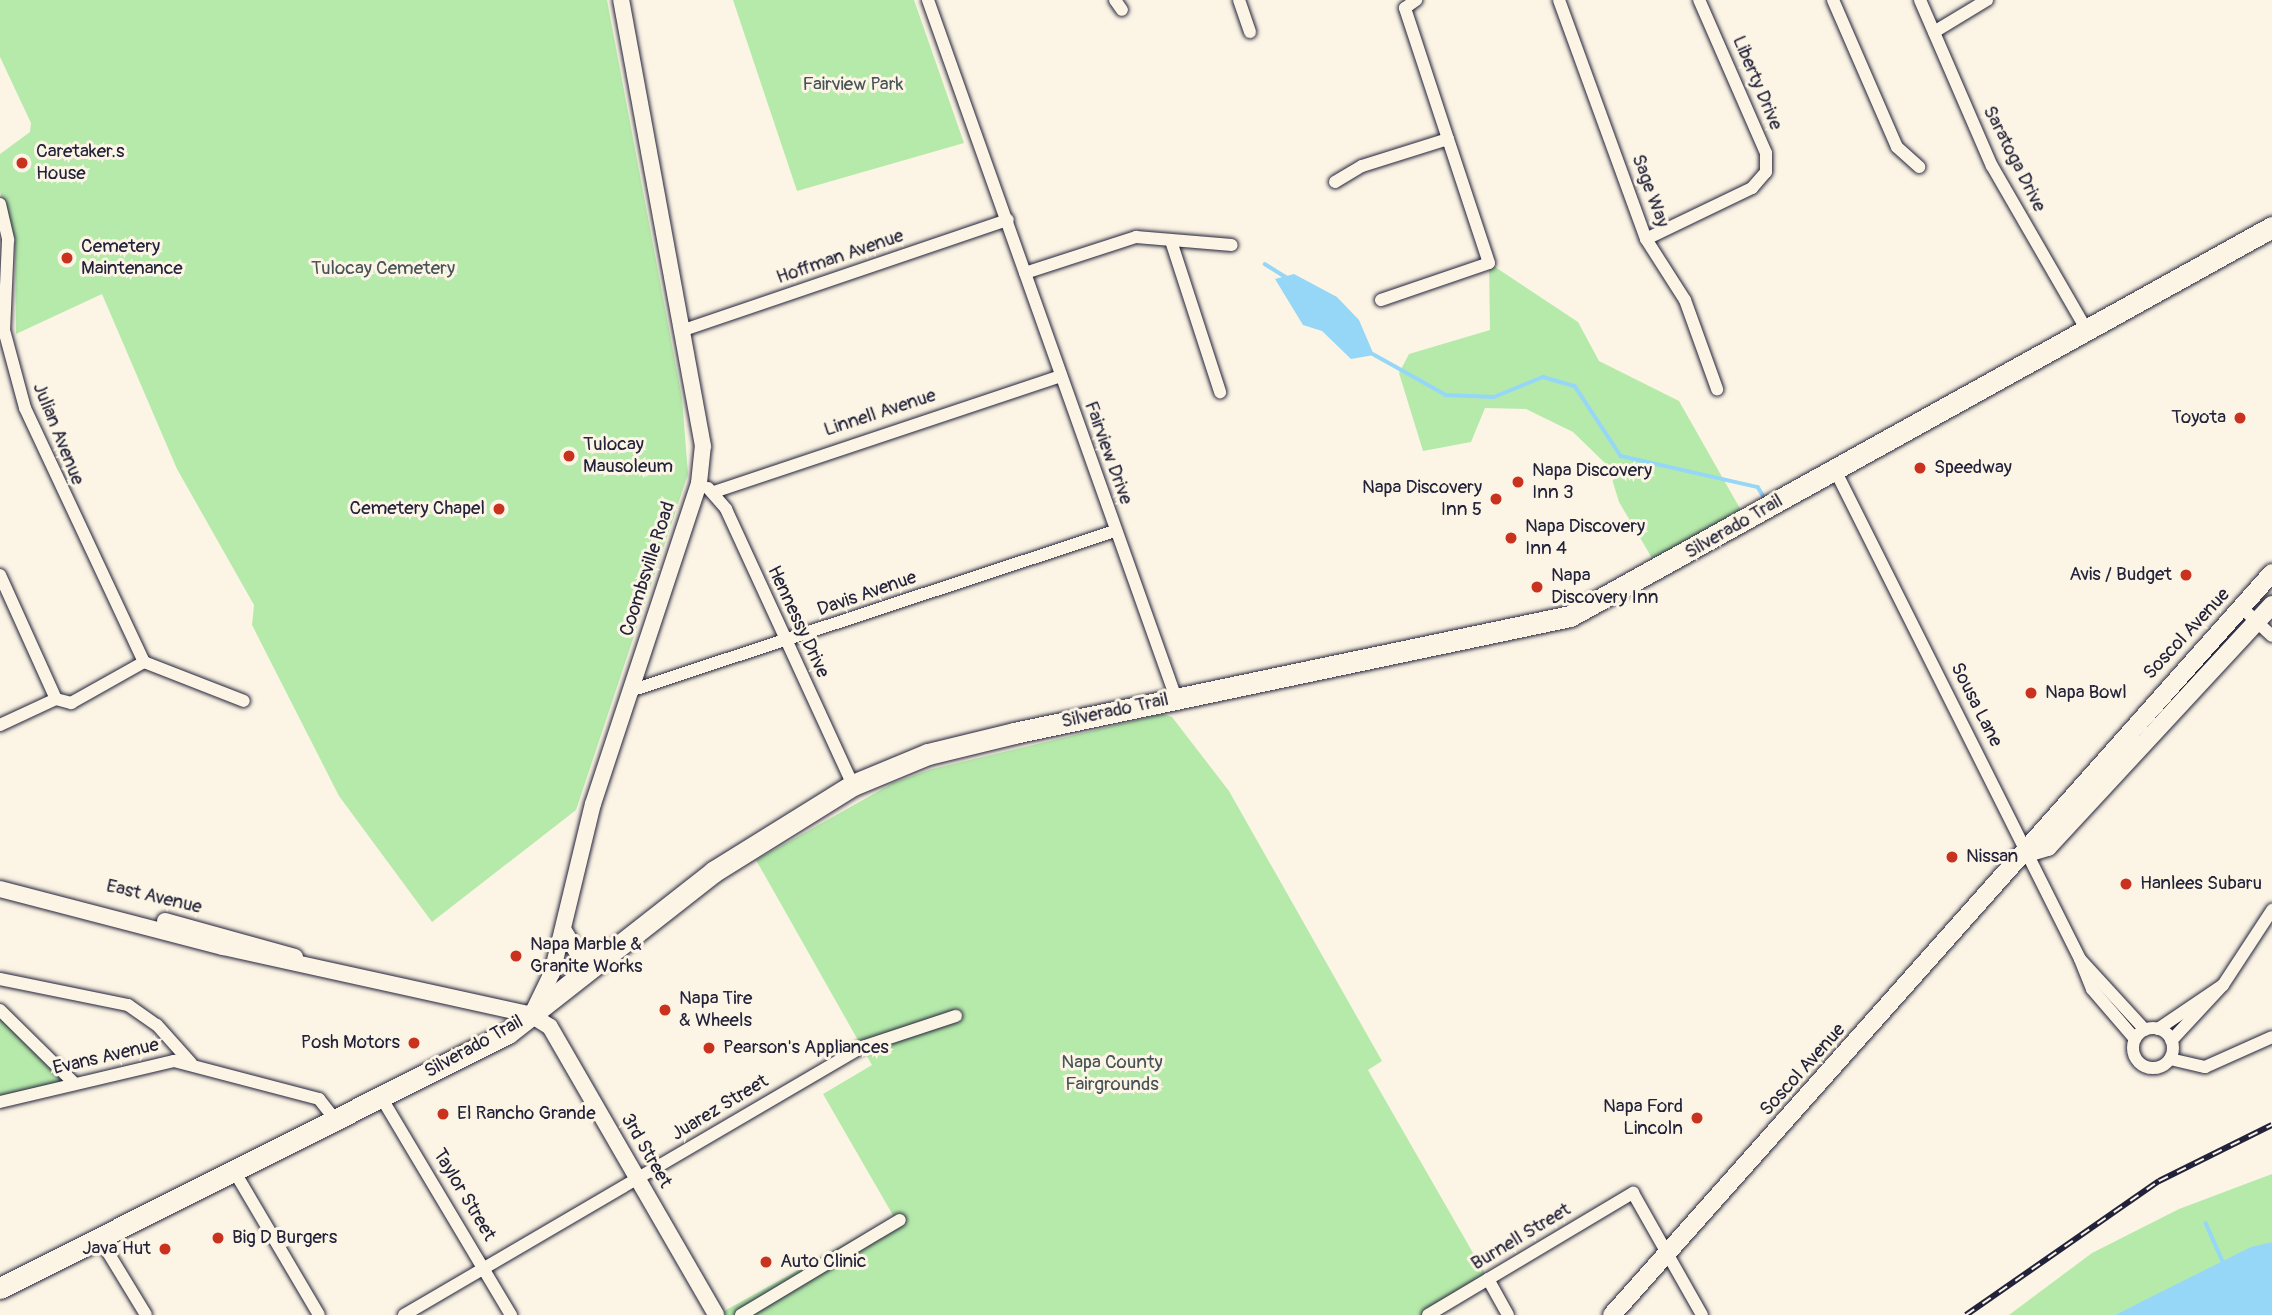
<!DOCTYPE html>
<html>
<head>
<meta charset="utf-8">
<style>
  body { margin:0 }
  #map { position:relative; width:2272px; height:1315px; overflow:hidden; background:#fcf5e5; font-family:Pangolin,sans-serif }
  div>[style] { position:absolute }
  .green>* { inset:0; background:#b6eaab }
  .water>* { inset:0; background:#96d7f8 }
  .stream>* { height:3.5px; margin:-1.75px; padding:0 1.75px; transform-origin:1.75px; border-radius:1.75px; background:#96d7f8 }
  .roads { filter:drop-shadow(0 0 2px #22223b) drop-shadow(0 0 2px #22223b) }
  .minor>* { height:12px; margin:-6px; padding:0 6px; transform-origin:6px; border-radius:6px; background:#fcf5e5 }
  .minor>.ring { margin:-6px; padding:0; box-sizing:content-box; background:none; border:12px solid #fcf5e5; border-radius:50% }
  .tertiary>* { height:16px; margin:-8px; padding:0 8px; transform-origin:8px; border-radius:8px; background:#fcf5e5 }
  .secondary>* { height:18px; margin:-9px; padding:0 9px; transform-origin:9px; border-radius:9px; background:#fcf5e5 }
  .primary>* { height:21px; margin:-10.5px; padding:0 10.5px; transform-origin:10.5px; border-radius:10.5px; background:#fcf5e5 }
  .rail>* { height:6px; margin-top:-3px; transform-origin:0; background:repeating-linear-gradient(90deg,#fcf5e5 0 10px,#22223b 0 20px); box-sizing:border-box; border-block:2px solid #22223b }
  .dots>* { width:19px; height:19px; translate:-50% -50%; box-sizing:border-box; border:4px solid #fcf5e5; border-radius:50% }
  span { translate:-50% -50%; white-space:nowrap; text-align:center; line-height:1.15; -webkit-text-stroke:6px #fcf5e5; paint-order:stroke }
  .street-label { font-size:19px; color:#22223b }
  .park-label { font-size:19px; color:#475457 }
  .poi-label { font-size:19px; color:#22223b }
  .left { translate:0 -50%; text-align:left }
  .right { translate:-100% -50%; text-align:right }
</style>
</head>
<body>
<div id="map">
  <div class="green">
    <i style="clip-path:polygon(0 0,607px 0,682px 398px,688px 474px,576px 810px,432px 922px,339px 796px,252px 625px,254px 605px,177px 469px,102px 294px,16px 334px,15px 240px,0 192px,0 154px,30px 132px,31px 123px,0 57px)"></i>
    <i style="clip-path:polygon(733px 0,914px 0,964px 143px,797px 191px)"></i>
    <i style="clip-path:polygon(1489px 263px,1578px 322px,1599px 361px,1679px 401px,1746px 519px,1659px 570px,1619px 502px,1608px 466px,1573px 432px,1526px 409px,1485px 408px,1471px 442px,1423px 451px,1399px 373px,1409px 354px,1490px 330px)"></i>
    <i style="clip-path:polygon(1163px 714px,1172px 717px,1229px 791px,1382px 1061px,1368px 1070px,1488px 1279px,1428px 1315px,717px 1315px,894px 1217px,823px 1094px,872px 1065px,756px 860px,893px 783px,932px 769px)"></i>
    <i style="clip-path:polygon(0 1018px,74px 1083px,0 1102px)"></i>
    <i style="clip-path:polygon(2272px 1174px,2272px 1242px,2115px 1315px,2009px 1315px,2092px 1253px,2179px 1209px)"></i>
  </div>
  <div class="water">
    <i style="clip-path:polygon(1294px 274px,1337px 297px,1359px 320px,1374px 355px,1351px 359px,1322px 331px,1303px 325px,1275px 279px)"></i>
    <i style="clip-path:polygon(2272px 1242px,2272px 1315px,2115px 1315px,2251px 1247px)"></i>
  </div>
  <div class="stream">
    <i style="left:1265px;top:264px;width:26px;rotate:32deg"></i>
    <i style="left:1373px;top:354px;width:84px;rotate:29.3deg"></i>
    <i style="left:1446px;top:395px;width:48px;rotate:2.4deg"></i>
    <i style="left:1494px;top:397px;width:53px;rotate:-22.2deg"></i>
    <i style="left:1543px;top:377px;width:33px;rotate:16deg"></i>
    <i style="left:1575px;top:386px;width:84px;rotate:56.7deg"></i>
    <i style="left:1621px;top:456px;width:140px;rotate:12.8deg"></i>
    <i style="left:1758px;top:487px;width:12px;rotate:59deg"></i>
    <i style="left:2206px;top:1223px;width:47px;rotate:66.2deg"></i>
  </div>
  <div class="roads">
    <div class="minor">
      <i style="left:928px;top:0;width:741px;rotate:70.44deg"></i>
      <i style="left:1115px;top:0;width:12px;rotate:55deg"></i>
      <i style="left:1239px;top:0;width:34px;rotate:71deg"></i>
      <i style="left:1559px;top:0;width:254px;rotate:70deg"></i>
      <i style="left:1646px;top:239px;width:72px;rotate:57.4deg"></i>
      <i style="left:1685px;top:300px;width:95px;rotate:70.2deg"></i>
      <i style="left:1833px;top:0;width:160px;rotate:66.5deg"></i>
      <i style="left:1897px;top:147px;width:30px;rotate:42deg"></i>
      <i style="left:1920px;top:0;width:181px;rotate:66.6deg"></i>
      <i style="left:1992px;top:166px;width:188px;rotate:60deg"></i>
      <i style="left:1934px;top:32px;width:62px;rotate:-31.1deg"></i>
      <i style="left:1335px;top:182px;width:31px;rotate:-31deg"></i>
      <i style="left:1362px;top:166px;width:90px;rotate:-17.4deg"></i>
      <i style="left:1448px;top:139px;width:138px;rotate:-108.2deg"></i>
      <i style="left:1405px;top:8px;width:14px;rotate:-36deg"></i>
      <i style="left:0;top:204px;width:37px;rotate:77deg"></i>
      <i style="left:8px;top:240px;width:90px;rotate:92.5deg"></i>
      <i style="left:4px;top:330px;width:81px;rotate:74.9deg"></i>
      <i style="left:25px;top:408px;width:280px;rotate:64.9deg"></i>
      <i style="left:1646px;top:239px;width:118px;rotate:-25.7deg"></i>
      <i style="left:1752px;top:188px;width:21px;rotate:-49deg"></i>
      <i style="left:1766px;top:172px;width:19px;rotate:-90deg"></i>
      <i style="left:1766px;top:153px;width:167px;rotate:-113.6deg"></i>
      <i style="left:1172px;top:244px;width:156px;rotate:72deg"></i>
      <i style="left:1025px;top:273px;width:117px;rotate:-18deg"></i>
      <i style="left:1136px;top:237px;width:96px;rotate:4.8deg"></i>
      <i style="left:1381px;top:300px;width:114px;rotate:-18.9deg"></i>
      <i style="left:1489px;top:263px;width:131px;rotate:-108.3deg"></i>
      <i style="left:684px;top:330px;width:342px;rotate:-18.8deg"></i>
      <i style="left:1835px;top:470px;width:547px;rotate:63.39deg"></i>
      <i style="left:708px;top:488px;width:28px;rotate:49deg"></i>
      <i style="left:726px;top:509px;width:304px;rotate:65.3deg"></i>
      <i style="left:714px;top:492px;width:366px;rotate:-18.5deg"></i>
      <i style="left:0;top:575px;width:136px;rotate:65.7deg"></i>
      <i style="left:2241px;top:607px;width:42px;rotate:43.1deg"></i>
      <i style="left:144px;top:662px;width:107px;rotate:21.3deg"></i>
      <i style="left:630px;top:691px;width:511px;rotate:-18.26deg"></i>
      <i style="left:0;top:725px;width:62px;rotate:-24.9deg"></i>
      <i style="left:56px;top:699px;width:16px;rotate:15deg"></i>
      <i style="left:71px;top:703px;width:84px;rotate:-29.3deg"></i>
      <i style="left:0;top:979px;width:131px;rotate:11.5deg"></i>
      <i style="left:128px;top:1005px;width:35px;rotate:35deg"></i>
      <i style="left:157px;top:1025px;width:51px;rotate:48.2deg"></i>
      <i style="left:2223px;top:985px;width:90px;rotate:-56.8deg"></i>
      <i style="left:0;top:1010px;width:104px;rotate:44.6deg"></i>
      <i class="ring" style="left:2133px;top:1028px;width:28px;height:28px"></i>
      <i style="left:2158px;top:1029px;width:78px;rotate:-34.1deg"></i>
      <i style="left:2223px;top:985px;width:76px;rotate:132.9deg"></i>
      <i style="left:2135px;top:1039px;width:66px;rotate:-130.7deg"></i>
      <i style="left:2092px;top:989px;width:32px;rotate:-112deg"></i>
      <i style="left:2080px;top:959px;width:96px;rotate:47.5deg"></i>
      <i style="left:2170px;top:1059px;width:36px;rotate:13deg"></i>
      <i style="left:2205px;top:1067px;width:73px;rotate:-24.1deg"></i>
      <i style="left:381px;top:1097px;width:254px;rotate:59.2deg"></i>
      <i style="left:0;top:1102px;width:179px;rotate:-13.3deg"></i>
      <i style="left:174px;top:1061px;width:150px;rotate:14.7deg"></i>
      <i style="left:319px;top:1099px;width:24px;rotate:52deg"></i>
      <i style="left:233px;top:1169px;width:169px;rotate:59.5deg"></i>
      <i style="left:98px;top:1236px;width:92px;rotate:58.7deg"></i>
      <i style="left:1488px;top:1279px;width:41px;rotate:60.9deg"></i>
      <i style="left:404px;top:1315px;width:531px;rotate:-30.33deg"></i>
      <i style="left:862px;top:1047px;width:99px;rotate:-18.3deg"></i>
      <i style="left:741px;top:1315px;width:185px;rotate:-30.9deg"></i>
      <i style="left:1428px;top:1315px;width:239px;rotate:-30.8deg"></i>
      <i style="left:1633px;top:1193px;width:140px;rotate:60.5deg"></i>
    </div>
    <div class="tertiary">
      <i style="left:0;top:889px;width:230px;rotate:14.6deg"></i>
      <i style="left:223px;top:947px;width:315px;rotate:12.4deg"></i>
      <i style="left:531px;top:1015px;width:22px;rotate:32deg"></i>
      <i style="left:550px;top:1027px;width:332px;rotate:60deg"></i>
      <i style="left:165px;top:921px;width:135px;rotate:15.5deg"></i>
      <i style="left:563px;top:929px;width:33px;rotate:59deg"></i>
      <i style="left:580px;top:957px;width:26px;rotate:-11deg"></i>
      <i style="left:534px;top:1010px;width:41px;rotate:-64.1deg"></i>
      <i style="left:552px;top:973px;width:174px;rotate:-76.4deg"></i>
      <i style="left:593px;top:804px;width:338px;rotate:-71.7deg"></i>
      <i style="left:699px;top:483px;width:37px;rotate:-84deg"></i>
      <i style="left:703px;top:446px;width:453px;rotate:-100.4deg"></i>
    </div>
    <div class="secondary">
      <i style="left:2027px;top:853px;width:22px;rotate:-16deg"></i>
      <i style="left:2048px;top:847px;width:330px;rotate:-47.2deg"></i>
      <i style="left:1612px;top:1315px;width:993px;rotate:-48.35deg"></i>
    </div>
    <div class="primary">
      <i style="left:0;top:1288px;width:568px;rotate:-26.66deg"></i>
      <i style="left:508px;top:1033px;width:261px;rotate:-38.1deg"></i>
      <i style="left:713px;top:872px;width:165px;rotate:-31.9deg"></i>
      <i style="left:853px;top:785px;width:81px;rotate:-22.5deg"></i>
      <i style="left:928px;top:754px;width:89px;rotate:-13.7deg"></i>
      <i style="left:1014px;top:733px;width:568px;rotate:-11.88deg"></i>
      <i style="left:1570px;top:616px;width:803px;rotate:-28.99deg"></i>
    </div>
  </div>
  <div class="rail">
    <i style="left:1966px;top:1315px;width:235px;rotate:-34.8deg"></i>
    <i style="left:2159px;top:1181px;width:126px;rotate:-26.4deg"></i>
  </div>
  <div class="dots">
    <i style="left:22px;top:163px;background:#c8321e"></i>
    <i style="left:67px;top:258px;background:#c8321e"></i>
    <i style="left:2240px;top:418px;background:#c8321e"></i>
    <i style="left:569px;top:456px;background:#c8321e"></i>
    <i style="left:1920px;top:468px;background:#c8321e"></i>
    <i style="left:1518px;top:482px;background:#c8321e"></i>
    <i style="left:1496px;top:499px;background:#c8321e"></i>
    <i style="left:499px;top:509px;background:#c8321e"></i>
    <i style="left:1511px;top:538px;background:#c8321e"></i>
    <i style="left:2186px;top:575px;background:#c8321e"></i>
    <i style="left:1537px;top:587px;background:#c8321e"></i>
    <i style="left:2031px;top:693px;background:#c8321e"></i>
    <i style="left:1952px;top:857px;background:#c8321e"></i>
    <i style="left:2126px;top:884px;background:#c8321e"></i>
    <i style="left:516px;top:956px;background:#c8321e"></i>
    <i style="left:665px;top:1010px;background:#c8321e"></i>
    <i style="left:414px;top:1043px;background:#c8321e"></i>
    <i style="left:709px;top:1048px;background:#c8321e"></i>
    <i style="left:443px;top:1114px;background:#c8321e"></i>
    <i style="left:1697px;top:1118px;background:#c8321e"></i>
    <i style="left:218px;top:1238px;background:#c8321e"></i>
    <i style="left:165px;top:1249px;background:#c8321e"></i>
    <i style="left:766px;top:1262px;background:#c8321e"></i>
  </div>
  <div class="street-label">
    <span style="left:1757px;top:83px;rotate:67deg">Liberty Drive</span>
    <span style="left:2014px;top:159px;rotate:63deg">Saratoga Drive</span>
    <span style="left:1650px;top:191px;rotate:70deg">Sage Way</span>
    <span style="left:840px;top:257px;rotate:-19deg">Hoffman Avenue</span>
    <span style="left:880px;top:413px;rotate:-18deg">Linnell Avenue</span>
    <span style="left:58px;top:434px;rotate:68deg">Julian Avenue</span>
    <span style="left:1108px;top:453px;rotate:70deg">Fairview Drive</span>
    <span style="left:1734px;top:527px;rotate:-30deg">Silverado Trail</span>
    <span style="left:648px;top:569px;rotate:-72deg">Coombsville Road</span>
    <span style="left:867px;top:594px;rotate:-19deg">Davis Avenue</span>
    <span style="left:798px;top:622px;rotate:65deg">Hennessy Drive</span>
    <span style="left:2187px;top:634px;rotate:-47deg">Soscol Avenue</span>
    <span style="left:1976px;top:705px;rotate:63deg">Sousa Lane</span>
    <span style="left:1115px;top:711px;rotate:-12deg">Silverado Trail</span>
    <span style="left:154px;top:897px;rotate:13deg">East Avenue</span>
    <span style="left:474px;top:1047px;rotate:-29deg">Silverado Trail</span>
    <span style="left:106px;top:1057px;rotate:-13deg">Evans Avenue</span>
    <span style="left:1803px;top:1070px;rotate:-48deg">Soscol Avenue</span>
    <span style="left:720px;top:1108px;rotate:-31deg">Juarez Street</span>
    <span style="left:646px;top:1151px;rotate:60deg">3rd Street</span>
    <span style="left:464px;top:1195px;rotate:59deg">Taylor Street</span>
    <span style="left:1521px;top:1237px;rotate:-31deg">Burnell Street</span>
  </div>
  <div class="park-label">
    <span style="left:853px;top:85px">Fairview Park</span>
    <span style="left:383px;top:269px">Tulocay Cemetery</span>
    <span style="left:1112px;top:1074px">Napa County<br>Fairgrounds</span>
  </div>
  <div class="poi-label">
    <span class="left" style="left:36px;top:163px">Caretaker.s<br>House</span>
    <span class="left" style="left:81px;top:258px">Cemetery<br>Maintenance</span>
    <span class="right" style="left:2226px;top:418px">Toyota</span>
    <span class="left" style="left:583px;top:456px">Tulocay<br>Mausoleum</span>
    <span class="left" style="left:1934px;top:468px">Speedway</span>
    <span class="left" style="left:1532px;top:482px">Napa Discovery<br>Inn 3</span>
    <span class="right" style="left:1482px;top:499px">Napa Discovery<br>Inn 5</span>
    <span class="right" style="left:485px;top:509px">Cemetery Chapel</span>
    <span class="left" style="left:1525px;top:538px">Napa Discovery<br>Inn 4</span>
    <span class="right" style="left:2172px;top:575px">Avis / Budget</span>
    <span class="left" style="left:1551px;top:587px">Napa<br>Discovery Inn</span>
    <span class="left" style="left:2045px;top:693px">Napa Bowl</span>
    <span class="left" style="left:1966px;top:857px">Nissan</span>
    <span class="left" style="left:2140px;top:884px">Hanlees Subaru</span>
    <span class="left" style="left:530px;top:956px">Napa Marble &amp;<br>Granite Works</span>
    <span class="left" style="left:679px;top:1010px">Napa Tire<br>&amp; Wheels</span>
    <span class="right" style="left:400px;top:1043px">Posh Motors</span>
    <span class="left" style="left:723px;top:1048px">Pearson's Appliances</span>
    <span class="right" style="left:1683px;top:1118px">Napa Ford<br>Lincoln</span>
    <span class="left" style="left:457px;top:1114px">El Rancho Grande</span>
    <span class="left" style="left:232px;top:1238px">Big D Burgers</span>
    <span class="right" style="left:151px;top:1249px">Java Hut</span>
    <span class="left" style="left:780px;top:1262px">Auto Clinic</span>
  </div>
</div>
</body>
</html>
